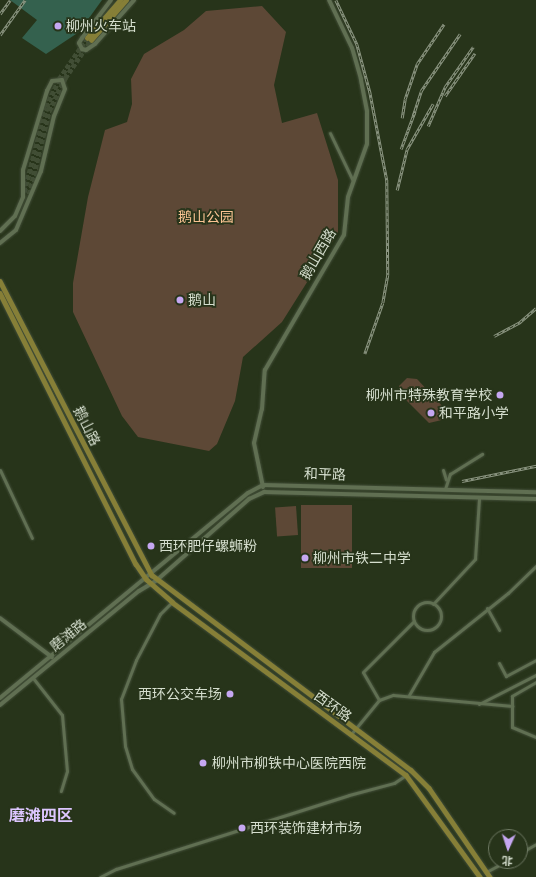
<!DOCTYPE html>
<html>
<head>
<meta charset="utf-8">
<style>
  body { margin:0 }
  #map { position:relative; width:536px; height:877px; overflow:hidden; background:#27341a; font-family:"Work Sans","Noto Sans SC",sans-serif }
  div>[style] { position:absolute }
  .green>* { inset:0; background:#5d4836; transform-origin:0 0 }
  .building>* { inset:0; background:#34614e }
  .primary-tunnel>* { height:4.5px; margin-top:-2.25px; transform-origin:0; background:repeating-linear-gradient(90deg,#414e35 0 4.5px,transparent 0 6.5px) }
  .roads { filter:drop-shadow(0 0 1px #424e38) drop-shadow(0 0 1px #424e38) }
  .street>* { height:3px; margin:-1.5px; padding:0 1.5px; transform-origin:1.5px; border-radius:1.5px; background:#606f52 }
  .street>.ring { margin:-1.5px; padding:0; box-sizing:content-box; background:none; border:3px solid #606f52; border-radius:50% }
  .secondary>* { height:4px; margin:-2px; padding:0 2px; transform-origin:2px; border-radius:2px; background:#606f52 }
  .primary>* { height:4.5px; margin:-2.25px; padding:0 2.25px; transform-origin:2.25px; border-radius:2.25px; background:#867f37 }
  .rail>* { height:2.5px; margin-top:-1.25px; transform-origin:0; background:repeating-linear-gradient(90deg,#27341a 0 3px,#8d9783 0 6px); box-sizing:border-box; border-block:1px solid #8d9783 }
  .dots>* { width:11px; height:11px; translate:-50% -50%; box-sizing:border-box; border:2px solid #27341a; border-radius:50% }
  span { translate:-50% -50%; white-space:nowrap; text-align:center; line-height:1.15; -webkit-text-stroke:3.5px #27341a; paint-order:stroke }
  .poi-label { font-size:14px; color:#d5dece }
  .left { translate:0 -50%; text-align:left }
  .right { translate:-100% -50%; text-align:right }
  .park-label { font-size:14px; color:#fac393 }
  .street-label { font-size:14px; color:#d5dece }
  .quarter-label { font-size:16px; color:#ddc6ff; font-weight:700 }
  .north { position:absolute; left:488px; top:829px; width:40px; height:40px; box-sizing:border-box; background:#27341a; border:1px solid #6d7862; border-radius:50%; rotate:183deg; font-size:11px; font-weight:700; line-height:16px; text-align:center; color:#d5dece }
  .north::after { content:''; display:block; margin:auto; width:14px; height:18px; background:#c5a7f1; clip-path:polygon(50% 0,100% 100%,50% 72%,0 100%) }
</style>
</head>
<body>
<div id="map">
  <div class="green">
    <i style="clip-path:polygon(262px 6px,286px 32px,274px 85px,282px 123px,317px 113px,338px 180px,338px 233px,282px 322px,243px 357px,235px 401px,217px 444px,209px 451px,138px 437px,122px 416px,73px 312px,73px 283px,88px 197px,105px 130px,127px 122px,132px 104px,131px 79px,144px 54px,184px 30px,206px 11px)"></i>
    <i style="clip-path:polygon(407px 378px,417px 379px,445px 409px,442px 420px,429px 423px,400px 394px,399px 386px)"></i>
    <i style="left:301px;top:505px;width:51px;height:63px"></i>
    <i style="left:296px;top:506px;width:29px;height:21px;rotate:86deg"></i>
  </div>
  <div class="building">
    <i style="clip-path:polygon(10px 0,102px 0,79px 32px,46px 54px,22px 38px,37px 20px)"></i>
  </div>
  <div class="primary-tunnel">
    <i style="left:24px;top:192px;width:88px;rotate:-75.5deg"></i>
    <i style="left:46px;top:107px;width:31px;rotate:-65deg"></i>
    <i style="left:59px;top:79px;width:50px;rotate:-55.7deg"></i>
    <i style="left:29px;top:194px;width:85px;rotate:-76.5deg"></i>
    <i style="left:49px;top:111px;width:37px;rotate:-64deg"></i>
    <i style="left:65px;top:78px;width:46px;rotate:-55.6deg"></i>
  </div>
  <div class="roads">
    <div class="street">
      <i style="left:330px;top:133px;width:53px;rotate:64.4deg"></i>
      <i style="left:0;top:470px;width:75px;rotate:64.8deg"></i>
      <i style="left:443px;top:470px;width:10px;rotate:73deg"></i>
      <i style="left:445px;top:489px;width:16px;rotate:-72deg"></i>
      <i style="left:450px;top:474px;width:38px;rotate:-32deg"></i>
      <i style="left:172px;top:602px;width:17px;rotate:135deg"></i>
      <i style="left:160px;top:614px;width:52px;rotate:117.6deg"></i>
      <i style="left:136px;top:660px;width:42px;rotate:111deg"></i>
      <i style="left:121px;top:699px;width:47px;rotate:85.1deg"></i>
      <i style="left:125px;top:746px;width:24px;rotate:73deg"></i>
      <i style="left:132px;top:769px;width:37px;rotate:54deg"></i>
      <i style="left:154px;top:799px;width:24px;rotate:35deg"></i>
      <i class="ring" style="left:413px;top:602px;width:25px;height:25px"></i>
      <i style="left:433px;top:604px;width:62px;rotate:-47deg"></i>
      <i style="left:475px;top:559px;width:61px;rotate:-86.2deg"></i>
      <i style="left:487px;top:608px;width:25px;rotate:61deg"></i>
      <i style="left:499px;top:663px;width:15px;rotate:62deg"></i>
      <i style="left:506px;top:676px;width:34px;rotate:-28deg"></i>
      <i style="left:33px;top:678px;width:47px;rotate:51.9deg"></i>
      <i style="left:62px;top:715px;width:56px;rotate:84.9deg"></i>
      <i style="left:67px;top:771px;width:21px;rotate:107deg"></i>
      <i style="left:536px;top:682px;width:28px;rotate:150deg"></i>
      <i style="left:512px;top:696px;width:31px;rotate:90deg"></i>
      <i style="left:512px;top:727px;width:26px;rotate:23deg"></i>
      <i style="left:409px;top:695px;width:50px;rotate:-59.8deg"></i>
      <i style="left:434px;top:652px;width:95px;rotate:-38.6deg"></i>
      <i style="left:508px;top:593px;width:39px;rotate:-44deg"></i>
      <i style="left:379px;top:700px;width:32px;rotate:-120deg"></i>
      <i style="left:363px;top:672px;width:72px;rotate:-45deg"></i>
      <i style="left:479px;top:704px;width:64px;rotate:-27deg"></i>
      <i style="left:352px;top:733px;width:43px;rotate:-50.7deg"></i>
      <i style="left:379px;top:700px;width:15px;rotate:-20deg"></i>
      <i style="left:393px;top:695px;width:120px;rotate:5.3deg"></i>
      <i style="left:520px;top:853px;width:18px;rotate:-29deg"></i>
      <i style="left:486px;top:872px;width:24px;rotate:-28deg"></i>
      <i style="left:100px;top:877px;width:18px;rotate:-27deg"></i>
      <i style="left:116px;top:869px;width:244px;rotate:-17.6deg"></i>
      <i style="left:349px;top:795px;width:47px;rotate:-14.9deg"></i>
      <i style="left:394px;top:783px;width:14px;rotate:-34deg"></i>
    </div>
    <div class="secondary">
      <i style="left:111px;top:0;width:48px;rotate:127.3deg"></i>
      <i style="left:82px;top:38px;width:6px;rotate:121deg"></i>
      <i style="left:79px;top:43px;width:7px;rotate:63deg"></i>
      <i style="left:82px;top:49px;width:4px;rotate:14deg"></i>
      <i style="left:86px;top:50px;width:11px;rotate:-34deg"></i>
      <i style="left:95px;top:44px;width:59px;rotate:-48.4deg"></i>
      <i style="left:0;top:231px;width:21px;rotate:-45deg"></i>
      <i style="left:15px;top:216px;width:21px;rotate:-67deg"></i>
      <i style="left:23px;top:197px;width:27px;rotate:-90deg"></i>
      <i style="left:23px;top:170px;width:83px;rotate:-73.1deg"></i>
      <i style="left:47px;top:91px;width:11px;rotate:-63deg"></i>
      <i style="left:52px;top:81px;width:10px;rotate:-6deg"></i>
      <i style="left:62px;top:80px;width:9px;rotate:72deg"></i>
      <i style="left:65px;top:89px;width:29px;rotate:112deg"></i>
      <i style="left:54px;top:116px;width:57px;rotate:103.3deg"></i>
      <i style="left:41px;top:171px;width:64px;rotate:113deg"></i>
      <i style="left:16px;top:230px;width:21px;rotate:141deg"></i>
      <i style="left:263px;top:487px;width:45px;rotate:-101.6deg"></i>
      <i style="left:254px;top:443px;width:35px;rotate:-77deg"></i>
      <i style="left:262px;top:409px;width:39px;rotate:-86deg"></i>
      <i style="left:265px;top:370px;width:156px;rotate:-59.7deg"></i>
      <i style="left:344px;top:235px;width:38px;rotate:-84deg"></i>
      <i style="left:348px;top:197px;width:56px;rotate:-70.3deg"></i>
      <i style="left:367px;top:144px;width:33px;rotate:-90deg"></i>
      <i style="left:367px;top:111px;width:33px;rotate:-101deg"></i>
      <i style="left:361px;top:79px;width:32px;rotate:-106deg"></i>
      <i style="left:352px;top:48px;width:53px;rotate:-115.6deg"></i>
      <i style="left:0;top:618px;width:65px;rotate:36.9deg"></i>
      <i style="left:0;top:698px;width:322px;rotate:-39.6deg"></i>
      <i style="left:248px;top:493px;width:17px;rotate:-28deg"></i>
      <i style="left:263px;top:485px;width:273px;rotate:1.5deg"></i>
      <i style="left:0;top:705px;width:180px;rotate:-39.4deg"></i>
      <i style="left:139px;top:591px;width:21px;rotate:-31deg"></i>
      <i style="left:157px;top:580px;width:123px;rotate:-41.4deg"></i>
      <i style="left:249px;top:499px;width:17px;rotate:-25deg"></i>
      <i style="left:264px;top:492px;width:272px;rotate:1.5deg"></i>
    </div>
    <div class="primary">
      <i style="left:87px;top:38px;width:50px;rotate:-49deg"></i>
      <i style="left:91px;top:40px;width:53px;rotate:-48.8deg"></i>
      <i style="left:0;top:281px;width:331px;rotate:62.7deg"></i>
      <i style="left:152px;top:575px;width:324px;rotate:37deg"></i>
      <i style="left:411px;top:770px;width:25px;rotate:45deg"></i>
      <i style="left:429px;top:788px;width:108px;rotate:55.6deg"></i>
      <i style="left:0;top:293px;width:303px;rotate:63.4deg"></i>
      <i style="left:136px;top:564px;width:18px;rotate:56deg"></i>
      <i style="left:146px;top:579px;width:35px;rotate:41deg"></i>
      <i style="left:172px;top:602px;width:291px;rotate:36.5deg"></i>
      <i style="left:406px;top:775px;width:126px;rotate:54deg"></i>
    </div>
  </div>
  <div class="rail">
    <i style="left:336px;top:0;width:49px;rotate:64.5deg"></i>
    <i style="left:357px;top:44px;width:50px;rotate:74.8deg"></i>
    <i style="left:370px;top:92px;width:90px;rotate:79.1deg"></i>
    <i style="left:387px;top:180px;width:95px;rotate:89.4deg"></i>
    <i style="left:388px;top:275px;width:28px;rotate:100deg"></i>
    <i style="left:383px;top:303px;width:54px;rotate:109.4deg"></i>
    <i style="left:0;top:14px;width:17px;rotate:-54deg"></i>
    <i style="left:0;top:35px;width:43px;rotate:-54.5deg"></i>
    <i style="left:445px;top:96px;width:52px;rotate:-55.1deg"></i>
    <i style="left:413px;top:116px;width:26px;rotate:-72deg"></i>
    <i style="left:421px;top:91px;width:69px;rotate:-55.6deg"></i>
    <i style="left:402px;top:118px;width:19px;rotate:-81deg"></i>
    <i style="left:405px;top:99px;width:37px;rotate:-71deg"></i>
    <i style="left:417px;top:64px;width:48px;rotate:-56deg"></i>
    <i style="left:428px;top:126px;width:43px;rotate:-66.4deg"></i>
    <i style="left:445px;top:87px;width:49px;rotate:-55deg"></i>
    <i style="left:401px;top:149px;width:40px;rotate:-69.8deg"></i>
    <i style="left:397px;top:190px;width:42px;rotate:-76.3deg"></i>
    <i style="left:407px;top:149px;width:52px;rotate:-60deg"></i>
    <i style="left:494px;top:336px;width:30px;rotate:-28deg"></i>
    <i style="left:520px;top:322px;width:21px;rotate:-41deg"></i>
    <i style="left:462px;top:481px;width:76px;rotate:-11.5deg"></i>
  </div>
  <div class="dots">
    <i style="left:58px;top:26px;background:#c5a7f1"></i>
    <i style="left:180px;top:300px;background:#c5a7f1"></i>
    <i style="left:500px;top:395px;background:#c5a7f1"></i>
    <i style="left:431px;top:413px;background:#c5a7f1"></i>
    <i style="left:151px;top:546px;background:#c5a7f1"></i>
    <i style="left:305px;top:558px;background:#c5a7f1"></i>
    <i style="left:230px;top:694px;background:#c5a7f1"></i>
    <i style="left:203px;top:763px;background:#c5a7f1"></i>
    <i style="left:242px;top:828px;background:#c5a7f1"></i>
  </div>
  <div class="poi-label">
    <span class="left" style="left:66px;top:26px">柳州火车站</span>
    <span class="left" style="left:188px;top:300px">鹅山</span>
    <span class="right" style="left:492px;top:395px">柳州市特殊教育学校</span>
    <span class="left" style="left:439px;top:413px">和平路小学</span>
    <span class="left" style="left:159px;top:546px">西环肥仔螺蛳粉</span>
    <span class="left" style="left:313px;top:558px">柳州市铁二中学</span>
    <span class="right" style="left:222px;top:694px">西环公交车场</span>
    <span class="left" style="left:212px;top:763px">柳州市柳铁中心医院西院</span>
    <span class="left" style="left:250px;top:828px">西环装饰建材市场</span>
  </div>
  <div class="park-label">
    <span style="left:206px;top:217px">鹅山公园</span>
  </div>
  <div class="street-label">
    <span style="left:318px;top:254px;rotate:-60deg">鹅山西路</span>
    <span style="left:87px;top:426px;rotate:63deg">鹅山路</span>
    <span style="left:325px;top:474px;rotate:2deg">和平路</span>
    <span style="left:68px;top:635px;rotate:-39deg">磨滩路</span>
    <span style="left:333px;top:706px;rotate:36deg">西环路</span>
  </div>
  <div class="quarter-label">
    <span style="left:41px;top:816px">磨滩四区</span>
  </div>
  <div class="north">北</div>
</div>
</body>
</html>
